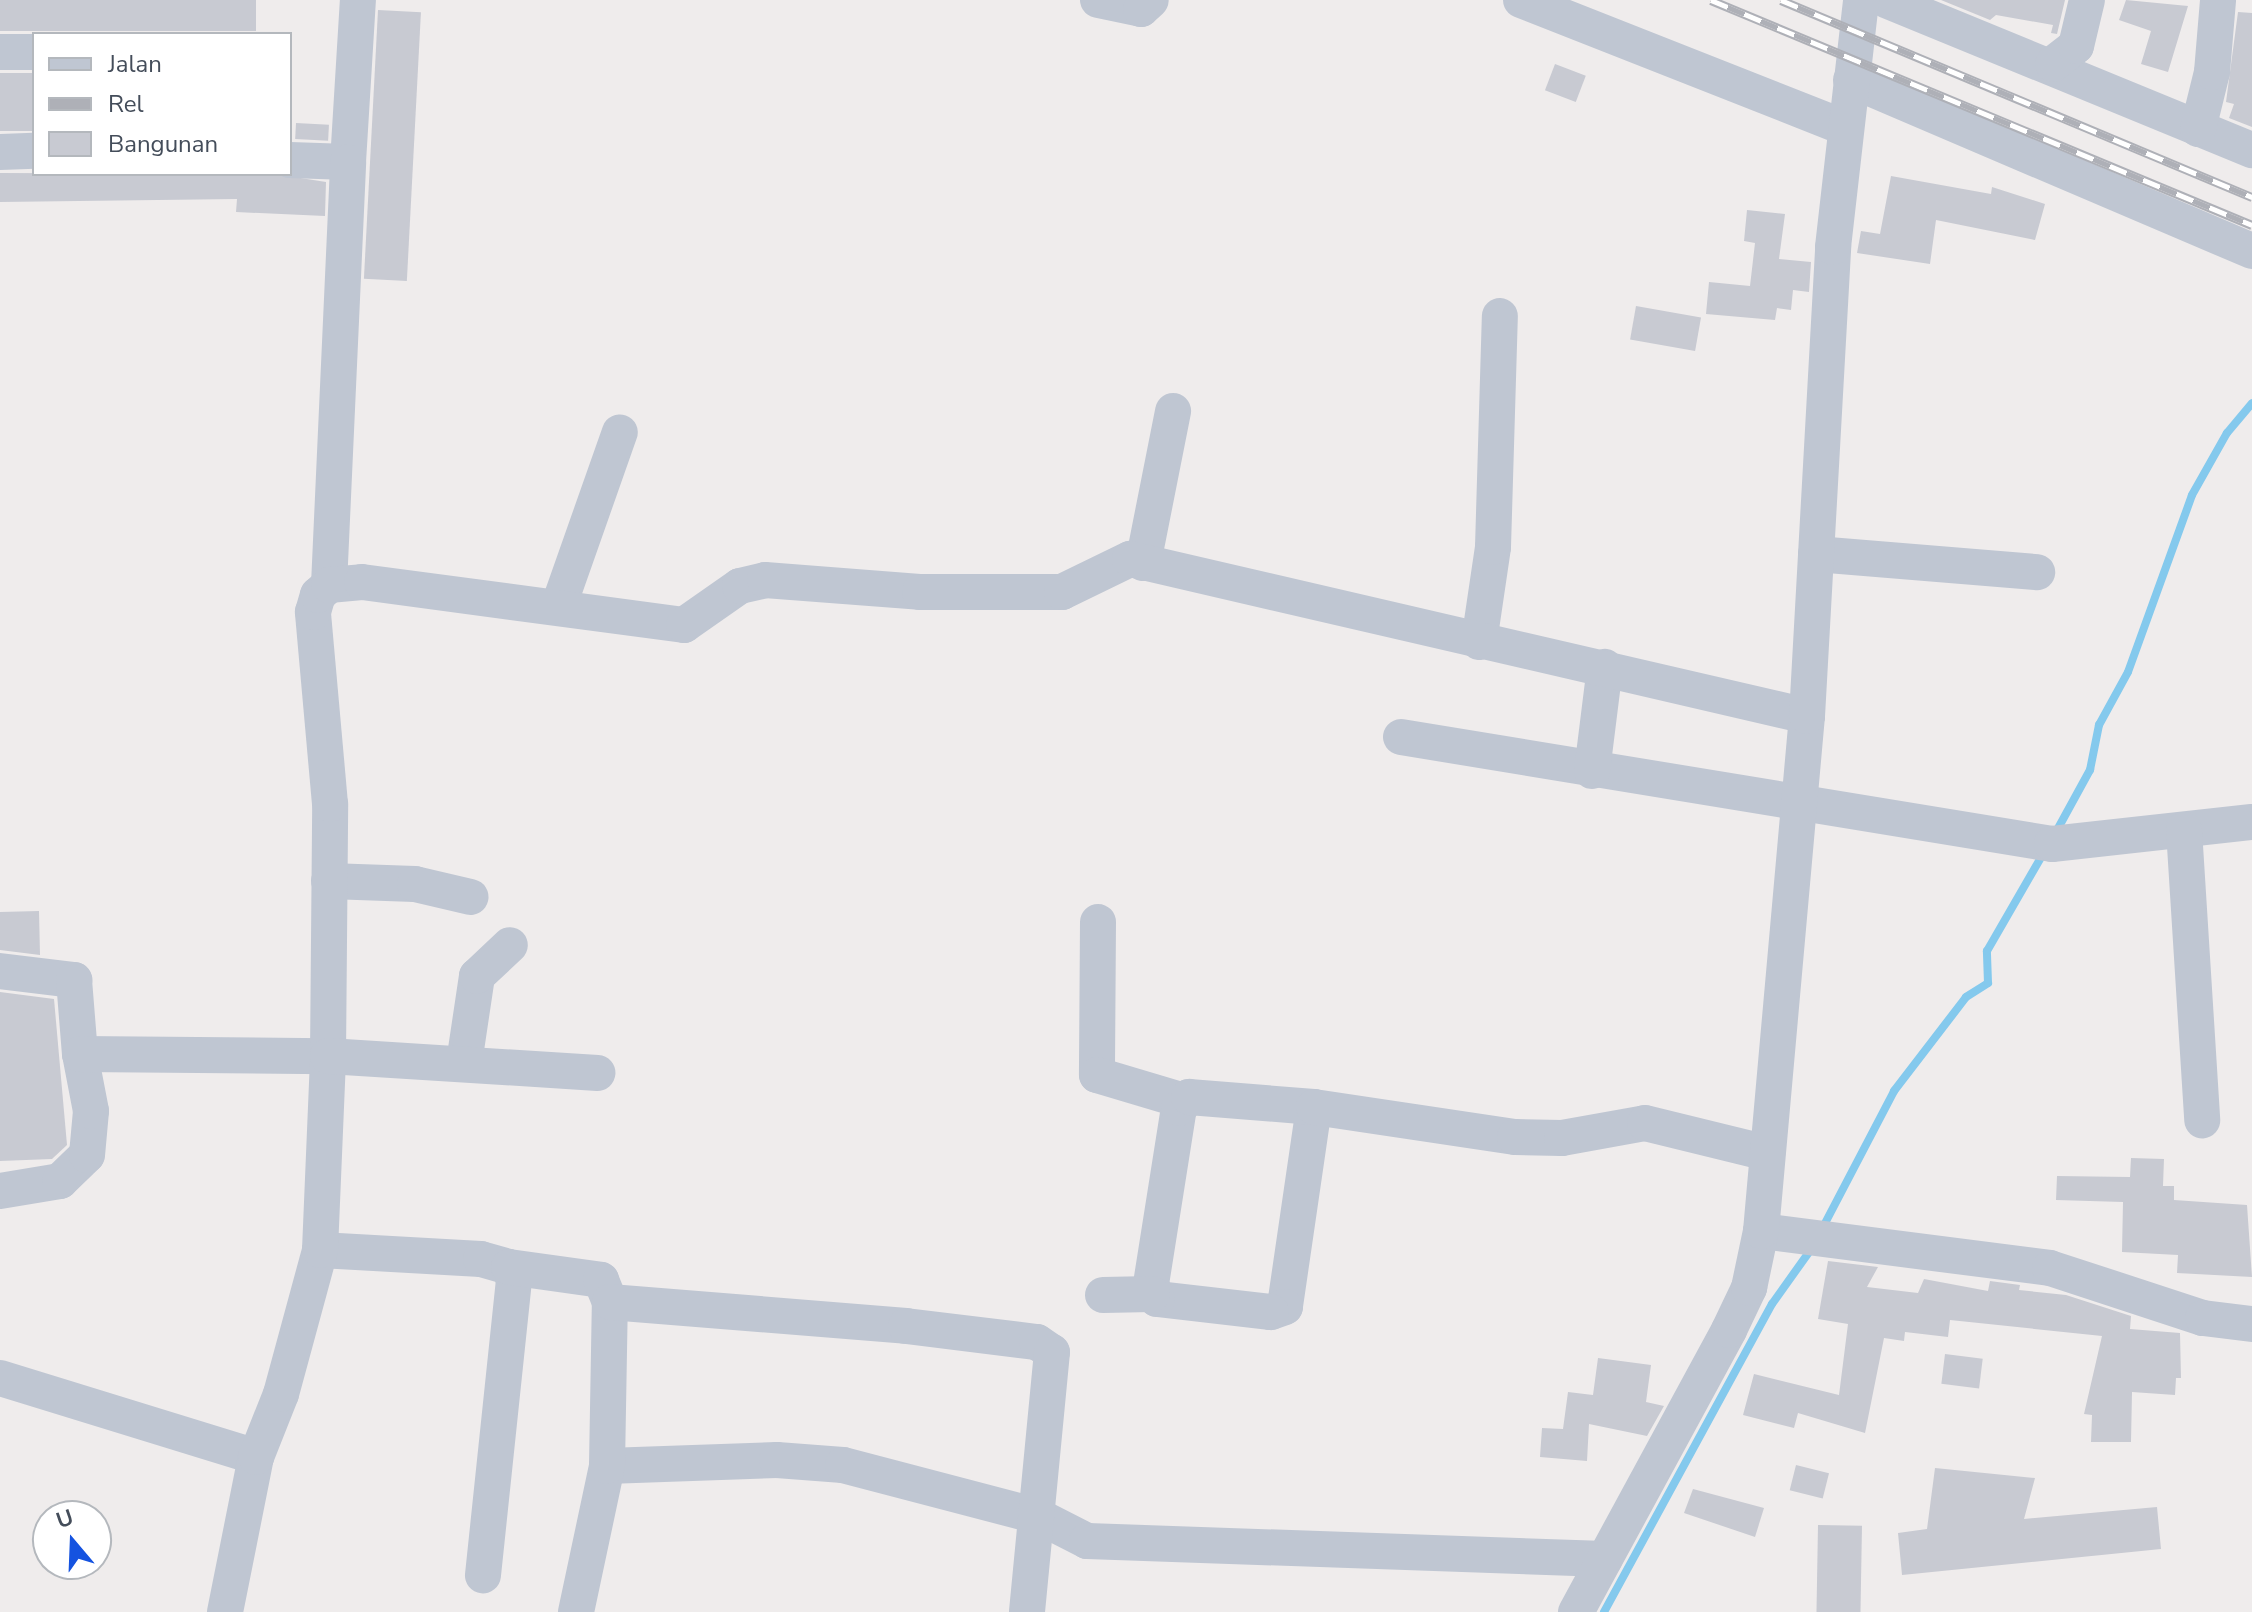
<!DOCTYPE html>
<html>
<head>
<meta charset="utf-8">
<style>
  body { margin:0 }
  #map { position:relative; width:2252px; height:1612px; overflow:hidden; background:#efecec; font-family:"Nunito Sans",sans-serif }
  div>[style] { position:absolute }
  .stream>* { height:8px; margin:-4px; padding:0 4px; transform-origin:4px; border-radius:4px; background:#84c9ed }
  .building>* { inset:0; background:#c8cad2; transform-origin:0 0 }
  .minor>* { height:36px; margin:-18px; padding:0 18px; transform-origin:18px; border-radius:18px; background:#bfc6d2 }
  .rail>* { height:9px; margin-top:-4.5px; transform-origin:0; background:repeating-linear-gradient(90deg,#fff 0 18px,#aeb0b7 0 36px); box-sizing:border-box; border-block:2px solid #aeb0b7 }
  span { translate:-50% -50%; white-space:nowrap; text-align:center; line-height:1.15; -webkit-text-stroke:6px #fff; paint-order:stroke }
  .legend { position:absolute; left:32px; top:32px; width:260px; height:144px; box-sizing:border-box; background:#fff; border:2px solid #b4b8bd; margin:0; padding:10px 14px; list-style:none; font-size:24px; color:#444d5a }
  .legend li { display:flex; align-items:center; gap:16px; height:40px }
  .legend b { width:40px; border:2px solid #b4b8bd }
  .north { position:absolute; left:32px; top:1500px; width:80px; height:80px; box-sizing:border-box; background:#fff; border:2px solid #b4b8bd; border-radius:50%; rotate:341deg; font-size:22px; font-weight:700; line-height:32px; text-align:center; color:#444d5a }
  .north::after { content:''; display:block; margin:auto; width:28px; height:36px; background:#1553e0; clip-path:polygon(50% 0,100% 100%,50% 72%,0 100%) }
</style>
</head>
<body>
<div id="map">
  <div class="stream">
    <i style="left:2056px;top:832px;width:71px;rotate:-61.3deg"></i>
    <i style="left:2090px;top:770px;width:46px;rotate:-78.7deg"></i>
    <i style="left:2099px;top:725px;width:60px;rotate:-61.3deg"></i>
    <i style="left:2128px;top:672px;width:188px;rotate:-70.1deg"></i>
    <i style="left:2192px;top:495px;width:71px;rotate:-60.6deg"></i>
    <i style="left:2227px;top:433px;width:39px;rotate:-50deg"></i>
    <i style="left:1822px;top:1229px;width:156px;rotate:-62.4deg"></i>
    <i style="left:1894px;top:1091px;width:118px;rotate:-52.5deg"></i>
    <i style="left:1966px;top:997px;width:26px;rotate:-32deg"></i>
    <i style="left:1988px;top:983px;width:32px;rotate:-92deg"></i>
    <i style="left:1987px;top:951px;width:112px;rotate:-60deg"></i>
    <i style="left:1604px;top:1612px;width:351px;rotate:-61.4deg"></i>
    <i style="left:1772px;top:1304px;width:69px;rotate:-54.5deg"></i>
  </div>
  <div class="building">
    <i style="left:0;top:0;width:256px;height:31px"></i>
    <i style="clip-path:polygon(1941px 0,2065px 0,2057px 34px,2051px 33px,2053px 25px,1996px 15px,1990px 20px)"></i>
    <i style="clip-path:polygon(2126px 0,2188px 6px,2168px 72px,2141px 64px,2151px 31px,2119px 20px)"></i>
    <i style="left:378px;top:10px;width:43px;height:269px;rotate:3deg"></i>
    <i style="clip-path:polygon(2238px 12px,2252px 13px,2252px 127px,2229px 118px,2234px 104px,2226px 102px)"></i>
    <i style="left:1555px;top:64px;width:33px;height:28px;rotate:21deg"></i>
    <i style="left:0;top:73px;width:34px;height:58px"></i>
    <i style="left:296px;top:123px;width:33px;height:16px;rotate:3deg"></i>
    <i style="clip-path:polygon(0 173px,275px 174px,326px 182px,325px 216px,236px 212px,237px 199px,0 202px)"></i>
    <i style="clip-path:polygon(1891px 176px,1991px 194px,1992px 187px,2045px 204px,2035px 240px,1936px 220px,1930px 264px,1857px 253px,1861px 231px,1880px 234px)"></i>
    <i style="clip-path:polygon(1747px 210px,1785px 214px,1779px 259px,1811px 262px,1809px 292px,1793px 290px,1791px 310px,1777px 308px,1775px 320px,1706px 314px,1709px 282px,1750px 286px,1755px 243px,1744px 241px)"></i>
    <i style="left:1636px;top:306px;width:66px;height:34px;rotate:10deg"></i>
    <i style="clip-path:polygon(39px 911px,40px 955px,0 950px,0 912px)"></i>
    <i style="clip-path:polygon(0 992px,54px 999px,67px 1145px,52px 1159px,0 1161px)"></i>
    <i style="clip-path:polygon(2131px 1158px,2164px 1159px,2163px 1186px,2174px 1186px,2174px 1200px,2247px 1205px,2252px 1277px,2177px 1273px,2178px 1255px,2122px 1252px,2123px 1202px,2056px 1200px,2057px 1176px,2130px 1177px)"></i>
    <i style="clip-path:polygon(1828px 1261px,1878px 1267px,1867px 1287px,1918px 1293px,1924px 1279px,1988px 1291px,1990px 1281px,2020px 1285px,2019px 1290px,2066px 1295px,2131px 1316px,2130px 1329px,2180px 1333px,2181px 1378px,2176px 1378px,2175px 1395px,2132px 1392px,2131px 1442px,2091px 1442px,2092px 1415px,2084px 1414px,2102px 1336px,1950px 1320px,1948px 1337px,1905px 1332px,1904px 1341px,1884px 1338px,1865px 1433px,1798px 1413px,1794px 1428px,1743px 1415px,1754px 1374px,1839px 1395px,1848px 1324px,1818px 1319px)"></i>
    <i style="left:1945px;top:1354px;width:38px;height:30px;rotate:7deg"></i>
    <i style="clip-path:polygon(1598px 1358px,1651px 1365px,1646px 1402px,1664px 1406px,1647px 1436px,1589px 1424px,1587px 1461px,1540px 1457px,1542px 1428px,1563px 1429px,1568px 1392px,1593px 1395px)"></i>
    <i style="left:1796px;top:1465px;width:34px;height:26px;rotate:14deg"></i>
    <i style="clip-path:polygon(1935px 1468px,2035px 1478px,2024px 1519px,2157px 1507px,2161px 1549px,1902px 1575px,1898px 1533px,1927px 1529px)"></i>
    <i style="clip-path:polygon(1693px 1489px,1764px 1508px,1755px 1537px,1684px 1513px)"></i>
    <i style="left:1818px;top:1525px;width:44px;height:87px;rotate:1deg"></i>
  </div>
  <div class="minor">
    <i style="left:1098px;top:0;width:44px;rotate:11.8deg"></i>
    <i style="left:1141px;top:9px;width:13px;rotate:-42deg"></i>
    <i style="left:1521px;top:0;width:347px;rotate:21.5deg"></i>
    <i style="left:1886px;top:0;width:396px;rotate:22.3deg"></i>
    <i style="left:0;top:52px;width:34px"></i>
    <i style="left:2053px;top:64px;width:29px;rotate:-38deg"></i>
    <i style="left:2076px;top:46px;width:47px;rotate:-76.6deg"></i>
    <i style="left:1851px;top:80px;width:436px;rotate:23.1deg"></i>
    <i style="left:2198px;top:129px;width:59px;rotate:-76.2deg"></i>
    <i style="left:2212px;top:72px;width:72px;rotate:-85.2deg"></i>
    <i style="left:0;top:152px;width:34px;rotate:-2deg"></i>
    <i style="left:290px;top:160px;width:58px;rotate:2deg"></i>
    <i style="left:348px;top:162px;width:162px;rotate:-86.5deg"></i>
    <i style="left:1816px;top:554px;width:222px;rotate:4.7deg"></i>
    <i style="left:1143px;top:563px;width:155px;rotate:-78.8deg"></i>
    <i style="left:329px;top:585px;width:423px;rotate:-87.4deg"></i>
    <i style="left:559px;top:605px;width:183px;rotate:-70.6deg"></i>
    <i style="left:1479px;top:642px;width:96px;rotate:-81.6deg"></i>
    <i style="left:1493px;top:547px;width:231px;rotate:-88.3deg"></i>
    <i style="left:1401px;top:737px;width:660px;rotate:9.33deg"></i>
    <i style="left:2052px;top:844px;width:201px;rotate:-6.3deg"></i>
    <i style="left:1592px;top:771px;width:105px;rotate:-82.9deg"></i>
    <i style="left:2184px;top:830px;width:291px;rotate:86.4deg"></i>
    <i style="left:329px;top:881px;width:86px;rotate:2deg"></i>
    <i style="left:415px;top:884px;width:57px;rotate:13.1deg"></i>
    <i style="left:1098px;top:922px;width:153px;rotate:90.4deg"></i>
    <i style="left:1097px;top:1075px;width:91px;rotate:16.6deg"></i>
    <i style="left:0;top:971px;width:75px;rotate:6.9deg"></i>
    <i style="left:74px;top:980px;width:74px;rotate:85.4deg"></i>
    <i style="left:464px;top:1063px;width:88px;rotate:-81.5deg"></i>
    <i style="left:477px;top:976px;width:45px;rotate:-43.2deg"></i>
    <i style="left:1314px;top:1107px;width:202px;rotate:98.3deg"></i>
    <i style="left:1285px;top:1307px;width:15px;rotate:160deg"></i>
    <i style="left:1271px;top:1312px;width:115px;rotate:-173.5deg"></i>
    <i style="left:1157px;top:1299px;width:16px;rotate:-112deg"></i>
    <i style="left:1151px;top:1284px;width:178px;rotate:-81deg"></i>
    <i style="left:1179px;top:1108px;width:15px;rotate:-48deg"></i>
    <i style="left:1189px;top:1097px;width:125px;rotate:4.6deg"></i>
    <i style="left:1314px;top:1107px;width:203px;rotate:8.5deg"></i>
    <i style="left:1515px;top:1137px;width:47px;rotate:1.2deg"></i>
    <i style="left:1562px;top:1138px;width:84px;rotate:-10.2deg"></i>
    <i style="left:1645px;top:1123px;width:126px;rotate:13.8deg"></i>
    <i style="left:0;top:1191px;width:61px;rotate:-9.5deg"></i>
    <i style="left:60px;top:1181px;width:37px;rotate:-44deg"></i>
    <i style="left:87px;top:1155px;width:44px;rotate:-84.8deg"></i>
    <i style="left:91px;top:1111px;width:58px;rotate:-100.9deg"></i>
    <i style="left:80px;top:1054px;width:248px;rotate:0.5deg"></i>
    <i style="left:328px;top:1056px;width:252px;rotate:-89.5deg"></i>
    <i style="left:330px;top:804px;width:193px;rotate:-95.1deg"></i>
    <i style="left:313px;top:612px;width:18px;rotate:-74deg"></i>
    <i style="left:318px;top:595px;width:15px;rotate:-42deg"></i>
    <i style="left:329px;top:585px;width:33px;rotate:-5deg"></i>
    <i style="left:362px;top:582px;width:325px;rotate:7.6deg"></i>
    <i style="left:684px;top:625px;width:68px;rotate:-34.9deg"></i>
    <i style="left:740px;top:586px;width:26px;rotate:-13deg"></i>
    <i style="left:765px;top:580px;width:155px;rotate:4.4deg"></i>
    <i style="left:920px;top:592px;width:142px"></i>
    <i style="left:1062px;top:592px;width:76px;rotate:-25.9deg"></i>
    <i style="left:1130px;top:559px;width:695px;rotate:13.06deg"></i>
    <i style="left:1761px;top:1231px;width:291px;rotate:7.3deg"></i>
    <i style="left:2050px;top:1268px;width:161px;rotate:18.1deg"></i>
    <i style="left:2203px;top:1318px;width:49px;rotate:7deg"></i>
    <i style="left:320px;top:1250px;width:161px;rotate:3.2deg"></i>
    <i style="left:481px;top:1259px;width:29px;rotate:16deg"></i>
    <i style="left:509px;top:1267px;width:14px;rotate:69deg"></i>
    <i style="left:514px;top:1280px;width:297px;rotate:96deg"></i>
    <i style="left:509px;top:1267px;width:93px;rotate:8deg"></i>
    <i style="left:601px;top:1280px;width:24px;rotate:68deg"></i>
    <i style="left:1103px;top:1295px;width:49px;rotate:-1.2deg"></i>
    <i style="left:0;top:1378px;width:268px;rotate:17.1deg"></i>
    <i style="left:607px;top:1466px;width:170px;rotate:-2deg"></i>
    <i style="left:777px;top:1460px;width:66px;rotate:4.3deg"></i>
    <i style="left:843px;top:1465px;width:202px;rotate:14.7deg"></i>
    <i style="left:1038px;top:1516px;width:55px;rotate:27deg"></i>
    <i style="left:1087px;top:1541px;width:518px;rotate:1.99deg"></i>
    <i style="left:225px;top:1612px;width:158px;rotate:-78.7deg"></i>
    <i style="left:256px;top:1457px;width:68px;rotate:-68.4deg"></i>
    <i style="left:281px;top:1394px;width:149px;rotate:-74.8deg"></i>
    <i style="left:320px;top:1250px;width:194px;rotate:-87.6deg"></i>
    <i style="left:328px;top:1056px;width:270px;rotate:3.6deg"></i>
    <i style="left:576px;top:1612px;width:149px;rotate:-78deg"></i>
    <i style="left:607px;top:1466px;width:164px;rotate:-89deg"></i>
    <i style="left:610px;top:1302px;width:297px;rotate:4.6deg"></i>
    <i style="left:906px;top:1326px;width:132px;rotate:7deg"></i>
    <i style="left:1037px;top:1342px;width:18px;rotate:34deg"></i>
    <i style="left:1052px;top:1352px;width:261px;rotate:95.5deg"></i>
    <i style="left:1576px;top:1612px;width:321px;rotate:-61.5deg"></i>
    <i style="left:1729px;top:1330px;width:47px;rotate:-64.5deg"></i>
    <i style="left:1749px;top:1288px;width:58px;rotate:-78.1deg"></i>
    <i style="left:1761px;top:1231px;width:517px;rotate:-84.9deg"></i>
    <i style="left:1807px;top:716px;width:470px;rotate:-86.8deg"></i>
    <i style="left:1833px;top:247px;width:249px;rotate:-83.5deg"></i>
  </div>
  <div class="rail">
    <i style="left:1711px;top:0;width:586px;rotate:22.58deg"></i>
    <i style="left:1781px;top:0;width:511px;rotate:22.7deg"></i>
  </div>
  <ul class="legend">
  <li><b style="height:10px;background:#bfc6d2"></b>Jalan</li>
  <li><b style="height:10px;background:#aeb0b7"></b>Rel</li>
  <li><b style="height:22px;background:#c8cad2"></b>Bangunan</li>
  </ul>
  <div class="north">U</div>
</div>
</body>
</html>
